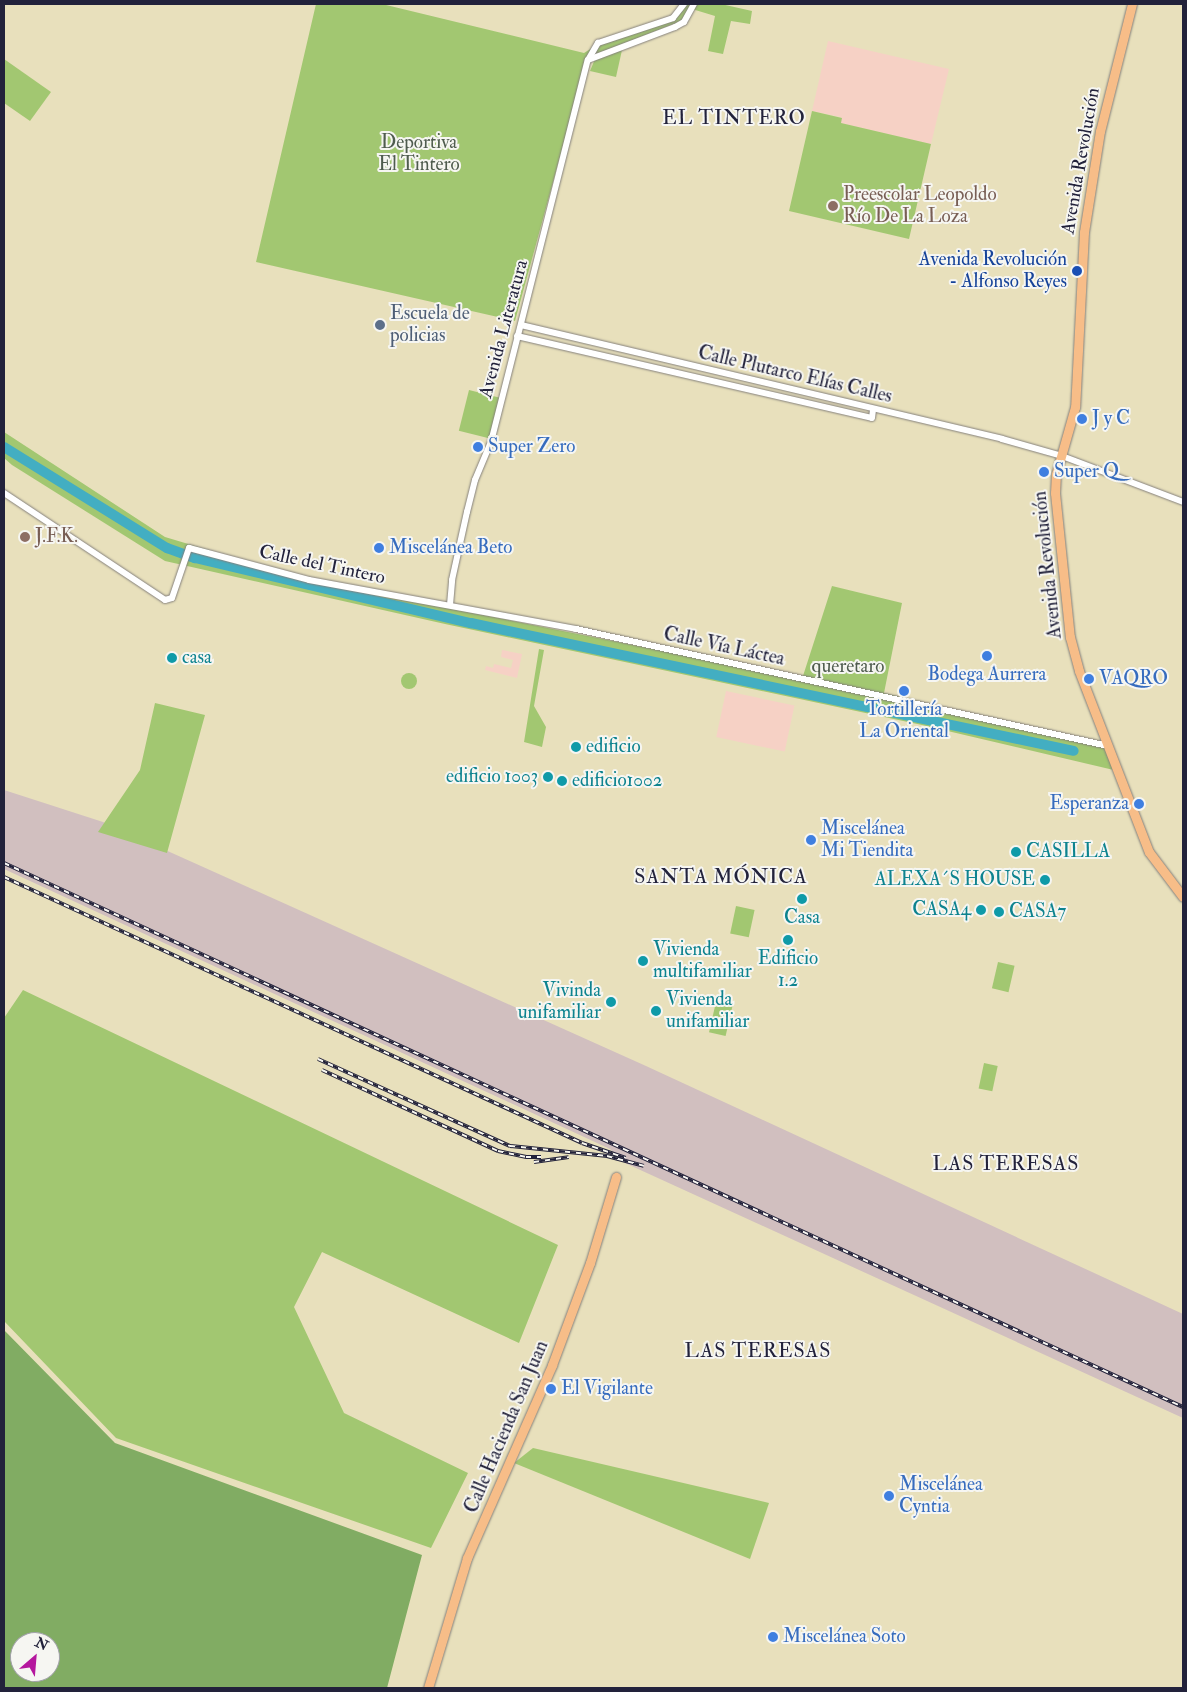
<!DOCTYPE html>
<html>
<head>
<meta charset="utf-8">
<style>
  body { margin:0 }
  #map { position:relative; width:1187px; height:1692px; overflow:hidden; background:#e8e0bc; font-family:"IM FELL Double Pica",serif }
  div>[style] { position:absolute }
  .built>* { inset:0; background:#f6d1c5; transform-origin:0 0 }
  .industrial>* { inset:0; background:#d1bfbf }
  .green>* { inset:0; background:#a2c771; transform-origin:0 0 }
  .round { border-radius:50% }
  .forest>* { inset:0; background:#81ac63 }
  .river>* { height:10px; margin:-5px; padding:0 5px; transform-origin:5px; border-radius:5px; background:#43aec2 }
  .roads { filter:drop-shadow(0 0 1px #85817c) drop-shadow(0 0 1px #85817c) }
  .minor>* { height:6px; margin:-3px; padding:0 3px; transform-origin:3px; border-radius:3px; background:#fff }
  .major>* { height:9px; margin:-4.5px; padding:0 4.5px; transform-origin:4.5px; border-radius:4.5px; background:#f7bd88 }
  .rail>* { height:4px; margin-top:-2px; transform-origin:0; background:repeating-linear-gradient(90deg,#f6f6f2 0 5.5px,#22223b 0 11px); box-sizing:border-box; border-block:1px solid #22223b }
  .dots>* { width:14px; height:14px; translate:-50% -50%; box-sizing:border-box; border:2px solid #f6f6f2; border-radius:50% }
  span { translate:-50% -50%; white-space:nowrap; text-align:center; line-height:1.15; -webkit-text-stroke:4px #f6f6f2; paint-order:stroke }
  .park-label { font-size:19px; color:#4f5c4e }
  .street-label { font-size:19px; color:#22223b }
  .education-label { font-size:19px; color:#785e54 }
  .left { translate:0 -50%; text-align:left }
  .transit-label { font-size:19px; color:#164399 }
  .right { translate:-100% -50%; text-align:right }
  .service-label { font-size:19px; color:#4e5e75 }
  .shop-label { font-size:19px; color:#366cbe }
  .culture-label { font-size:19px; color:#0d838f }
  .neighbourhood-label { font-size:20px; color:#22223b; letter-spacing:1px }
  .frame { position:absolute; inset:0; border:5px solid #22223b; pointer-events:none }
  .north { position:absolute; left:10px; top:1632px; width:50px; height:50px; box-sizing:border-box; background:#f6f6f2; border:1px solid #a1a1a9; border-radius:50%; rotate:27deg; font-size:14px; font-weight:700; line-height:20px; text-align:center; color:#22223b }
  .north::after { content:''; display:block; margin:auto; width:18px; height:22px; background:#b5179e; clip-path:polygon(50% 0,100% 100%,50% 72%,0 100%) }
</style>
</head>
<body>
<div id="map">
  <div class="built">
    <i style="clip-path:polygon(828px 41px,949px 69px,931px 144px,840px 123px,841px 117px,812px 111px)"></i>
    <i style="clip-path:polygon(502px 650px,522px 654px,517px 678px,485px 670px,486px 666px,493px 668px,494px 664px,511px 668px,513px 660px,501px 657px)"></i>
    <i style="left:726px;top:691px;width:70px;height:47px;rotate:12deg"></i>
  </div>
  <div class="industrial">
    <i style="clip-path:polygon(4px 790px,103px 822px,646px 1066px,1183px 1314px,1183px 1418px,625px 1163px,610px 1149px,4px 869px)"></i>
  </div>
  <div class="green">
    <i style="clip-path:polygon(316px 4px,382px 4px,584px 53px,595px 46px,679px 15px,683px 4px,721px 4px,752px 11px,750px 24px,731px 21px,723px 54px,708px 51px,715px 16px,692px 9px,681px 21px,587px 58px,515px 321px,256px 262px)"></i>
    <i style="clip-path:polygon(622px 50px,616px 77px,590px 71px,595px 59px)"></i>
    <i style="clip-path:polygon(4px 59px,51px 92px,30px 121px,4px 103px)"></i>
    <i style="clip-path:polygon(812px 111px,842px 118px,841px 123px,931px 144px,909px 239px,789px 211px)"></i>
    <i style="left:469px;top:390px;width:33px;height:42px;rotate:14deg"></i>
    <i style="clip-path:polygon(4px 432px,165px 537px,309px 580px,802px 679px,832px 586px,902px 603px,884px 693px,1108px 746px,1118px 771px,922px 725px,445px 624px,165px 561px,12px 465px,4px 458px)"></i>
    <i style="clip-path:polygon(539px 649px,544px 650px,534px 706px,546px 727px,542px 747px,524px 742px)"></i>
    <i class="round" style="left:401px;top:673px;width:16px;height:16px"></i>
    <i style="clip-path:polygon(155px 703px,205px 715px,167px 853px,98px 832px,140px 770px)"></i>
    <i style="left:736px;top:906px;width:19px;height:28px;rotate:12deg"></i>
    <i style="left:998px;top:962px;width:17px;height:27px;rotate:13deg"></i>
    <i style="clip-path:polygon(23px 990px,558px 1245px,519px 1343px,322px 1252px,294px 1307px,344px 1413px,468px 1473px,431px 1548px,116px 1438px,4px 1321px,4px 1018px)"></i>
    <i style="left:716px;top:1002px;width:17px;height:31px;rotate:13deg"></i>
    <i style="left:984px;top:1063px;width:14px;height:26px;rotate:12deg"></i>
    <i style="clip-path:polygon(533px 1448px,769px 1503px,750px 1559px,514px 1463px)"></i>
  </div>
  <div class="forest">
    <i style="clip-path:polygon(evenodd,4px 1330px,115px 1443px,422px 1555px,387px 1688px,4px 1688px,4px 1330px,20px 1642px,50px 1642px,50px 1672px,20px 1672px,20px 1642px)"></i>
  </div>
  <div class="river">
    <i style="left:4px;top:447px;width:192px;rotate:31.8deg"></i>
    <i style="left:167px;top:548px;width:30px;rotate:20deg"></i>
    <i style="left:195px;top:558px;width:284px;rotate:13.3deg"></i>
    <i style="left:471px;top:623px;width:616px;rotate:11.98deg"></i>
  </div>
  <div class="roads">
    <div class="minor">
      <i style="left:588px;top:60px;width:93px;rotate:-20.8deg"></i>
      <i style="left:675px;top:27px;width:10px;rotate:-29deg"></i>
      <i style="left:684px;top:22px;width:21px;rotate:-61deg"></i>
      <i style="left:521px;top:325px;width:494px;rotate:13.3deg"></i>
      <i style="left:1002px;top:439px;width:62px;rotate:15.8deg"></i>
      <i style="left:1062px;top:456px;width:129px;rotate:20.8deg"></i>
      <i style="left:517px;top:336px;width:364px;rotate:13deg"></i>
      <i style="left:872px;top:418px;width:8px;rotate:-83deg"></i>
      <i style="left:4px;top:493px;width:193px;rotate:33.6deg"></i>
      <i style="left:165px;top:600px;width:7px;rotate:-16deg"></i>
      <i style="left:172px;top:598px;width:53px;rotate:-71.2deg"></i>
      <i style="left:189px;top:548px;width:124px;rotate:14.9deg"></i>
      <i style="left:309px;top:580px;width:271px;rotate:10.4deg"></i>
      <i style="left:576px;top:629px;width:545px;rotate:12.4deg"></i>
      <i style="left:450px;top:605px;width:25px;rotate:-85deg"></i>
      <i style="left:452px;top:580px;width:70px;rotate:-77.6deg"></i>
      <i style="left:467px;top:512px;width:33px;rotate:-76deg"></i>
      <i style="left:475px;top:480px;width:41px;rotate:-67.2deg"></i>
      <i style="left:491px;top:442px;width:394px;rotate:-75.8deg"></i>
      <i style="left:588px;top:60px;width:20px;rotate:-60deg"></i>
      <i style="left:598px;top:43px;width:79px;rotate:-18.4deg"></i>
      <i style="left:673px;top:18px;width:18px;rotate:-52deg"></i>
    </div>
    <div class="major">
      <i style="left:1132px;top:4px;width:131px;rotate:104.1deg"></i>
      <i style="left:1100px;top:131px;width:102px;rotate:99deg"></i>
      <i style="left:1084px;top:232px;width:175px;rotate:92.9deg"></i>
      <i style="left:1075px;top:407px;width:70px;rotate:105.8deg"></i>
      <i style="left:1056px;top:474px;width:19px;rotate:93deg"></i>
      <i style="left:1055px;top:493px;width:145px;rotate:84.1deg"></i>
      <i style="left:1070px;top:637px;width:35px;rotate:75deg"></i>
      <i style="left:1079px;top:671px;width:194px;rotate:68.9deg"></i>
      <i style="left:1149px;top:852px;width:56px;rotate:52.9deg"></i>
      <i style="left:428px;top:1688px;width:136px;rotate:-73.3deg"></i>
      <i style="left:467px;top:1558px;width:211px;rotate:-66.2deg"></i>
      <i style="left:552px;top:1365px;width:109px;rotate:-69.6deg"></i>
      <i style="left:590px;top:1263px;width:90px;rotate:-73.2deg"></i>
    </div>
  </div>
  <div class="rail">
    <i style="left:4px;top:863px;width:1298px;rotate:24.77deg"></i>
    <i style="left:4px;top:877px;width:636px;rotate:24.71deg"></i>
    <i style="left:582px;top:1143px;width:46px;rotate:18.8deg"></i>
    <i style="left:318px;top:1059px;width:211px;rotate:24.4deg"></i>
    <i style="left:510px;top:1146px;width:98px;rotate:5.9deg"></i>
    <i style="left:607px;top:1156px;width:38px;rotate:15deg"></i>
    <i style="left:322px;top:1070px;width:194px;rotate:24.7deg"></i>
    <i style="left:498px;top:1151px;width:29px;rotate:12deg"></i>
    <i style="left:526px;top:1157px;width:15px"></i>
    <i style="left:534px;top:1162px;width:35px;rotate:-8deg"></i>
  </div>
  <div class="dots">
    <i style="left:833px;top:206px;background:#8d6e63"></i>
    <i style="left:1077px;top:271px;background:#1a4fb4"></i>
    <i style="left:380px;top:325px;background:#5c6f8a"></i>
    <i style="left:1082px;top:419px;background:#3f7fe0"></i>
    <i style="left:478px;top:447px;background:#3f7fe0"></i>
    <i style="left:1044px;top:472px;background:#3f7fe0"></i>
    <i style="left:25px;top:537px;background:#8d6e63"></i>
    <i style="left:379px;top:548px;background:#3f7fe0"></i>
    <i style="left:987px;top:656px;background:#3f7fe0"></i>
    <i style="left:172px;top:658px;background:#0f9aa8"></i>
    <i style="left:1089px;top:679px;background:#3f7fe0"></i>
    <i style="left:904px;top:691px;background:#3f7fe0"></i>
    <i style="left:576px;top:747px;background:#0f9aa8"></i>
    <i style="left:548px;top:777px;background:#0f9aa8"></i>
    <i style="left:562px;top:781px;background:#0f9aa8"></i>
    <i style="left:1139px;top:804px;background:#3f7fe0"></i>
    <i style="left:811px;top:840px;background:#3f7fe0"></i>
    <i style="left:1016px;top:852px;background:#0f9aa8"></i>
    <i style="left:1045px;top:880px;background:#0f9aa8"></i>
    <i style="left:802px;top:899px;background:#0f9aa8"></i>
    <i style="left:981px;top:910px;background:#0f9aa8"></i>
    <i style="left:999px;top:912px;background:#0f9aa8"></i>
    <i style="left:788px;top:940px;background:#0f9aa8"></i>
    <i style="left:643px;top:961px;background:#0f9aa8"></i>
    <i style="left:611px;top:1002px;background:#0f9aa8"></i>
    <i style="left:656px;top:1011px;background:#0f9aa8"></i>
    <i style="left:551px;top:1389px;background:#3f7fe0"></i>
    <i style="left:889px;top:1496px;background:#3f7fe0"></i>
    <i style="left:773px;top:1637px;background:#3f7fe0"></i>
  </div>
  <div class="park-label">
    <span style="left:419px;top:154px">Deportiva<br>El Tintero</span>
    <span style="left:848px;top:667px">queretaro</span>
  </div>
  <div class="street-label">
    <span style="left:1081px;top:161px;rotate:-80deg">Avenida Revolución</span>
    <span style="left:504px;top:329px;rotate:-75deg">Avenida Literatura</span>
    <span style="left:795px;top:375px;rotate:13deg">Calle Plutarco Elías Calles</span>
    <span style="left:322px;top:565px;rotate:12deg">Calle del Tintero</span>
    <span style="left:1048px;top:565px;rotate:-96deg">Avenida Revolución</span>
    <span style="left:724px;top:647px;rotate:12deg">Calle Vía Láctea</span>
    <span style="left:507px;top:1427px;rotate:-67deg">Calle Hacienda San Juan</span>
  </div>
  <div class="education-label">
    <span class="left" style="left:843px;top:206px">Preescolar Leopoldo<br>Río De La Loza</span>
    <span class="left" style="left:35px;top:537px">J.F.K.</span>
  </div>
  <div class="transit-label">
    <span class="right" style="left:1067px;top:271px">Avenida Revolución<br>- Alfonso Reyes</span>
  </div>
  <div class="service-label">
    <span class="left" style="left:390px;top:325px">Escuela de<br>policias</span>
  </div>
  <div class="shop-label">
    <span class="left" style="left:1092px;top:419px">J y C</span>
    <span class="left" style="left:488px;top:447px">Super Zero</span>
    <span class="left" style="left:1054px;top:472px">Super Q</span>
    <span class="left" style="left:389px;top:548px">Miscelánea Beto</span>
    <span style="left:987px;top:675px">Bodega Aurrera</span>
    <span class="left" style="left:1099px;top:679px">VAQRO</span>
    <span style="left:904px;top:721px">Tortillería<br>La Oriental</span>
    <span class="right" style="left:1129px;top:804px">Esperanza</span>
    <span class="left" style="left:821px;top:840px">Miscelánea<br>Mi Tiendita</span>
    <span class="left" style="left:561px;top:1389px">El Vigilante</span>
    <span class="left" style="left:899px;top:1496px">Miscelánea<br>Cyntia</span>
    <span class="left" style="left:783px;top:1637px">Miscelánea Soto</span>
  </div>
  <div class="culture-label">
    <span class="left" style="left:182px;top:658px">casa</span>
    <span class="left" style="left:586px;top:747px">edificio</span>
    <span class="right" style="left:538px;top:777px">edificio 1003</span>
    <span class="left" style="left:572px;top:781px">edificio1002</span>
    <span class="left" style="left:1026px;top:852px">CASILLA</span>
    <span class="right" style="left:1035px;top:880px">ALEXA´S HOUSE</span>
    <span class="right" style="left:971px;top:910px">CASA4</span>
    <span class="left" style="left:1009px;top:912px">CASA7</span>
    <span style="left:802px;top:918px">Casa</span>
    <span class="left" style="left:653px;top:961px">Vivienda<br>multifamiliar</span>
    <span style="left:788px;top:970px">Edificio<br>1.2</span>
    <span class="right" style="left:601px;top:1002px">Vivinda<br>unifamiliar</span>
    <span class="left" style="left:666px;top:1011px">Vivienda<br>unifamiliar</span>
  </div>
  <div class="neighbourhood-label">
    <span style="left:734px;top:117px">EL TINTERO</span>
    <span style="left:721px;top:876px">SANTA MÓNICA</span>
    <span style="left:1006px;top:1163px">LAS TERESAS</span>
    <span style="left:758px;top:1350px">LAS TERESAS</span>
  </div>
  <div class="frame"></div>
  <div class="north">N</div>
</div>
</body>
</html>
